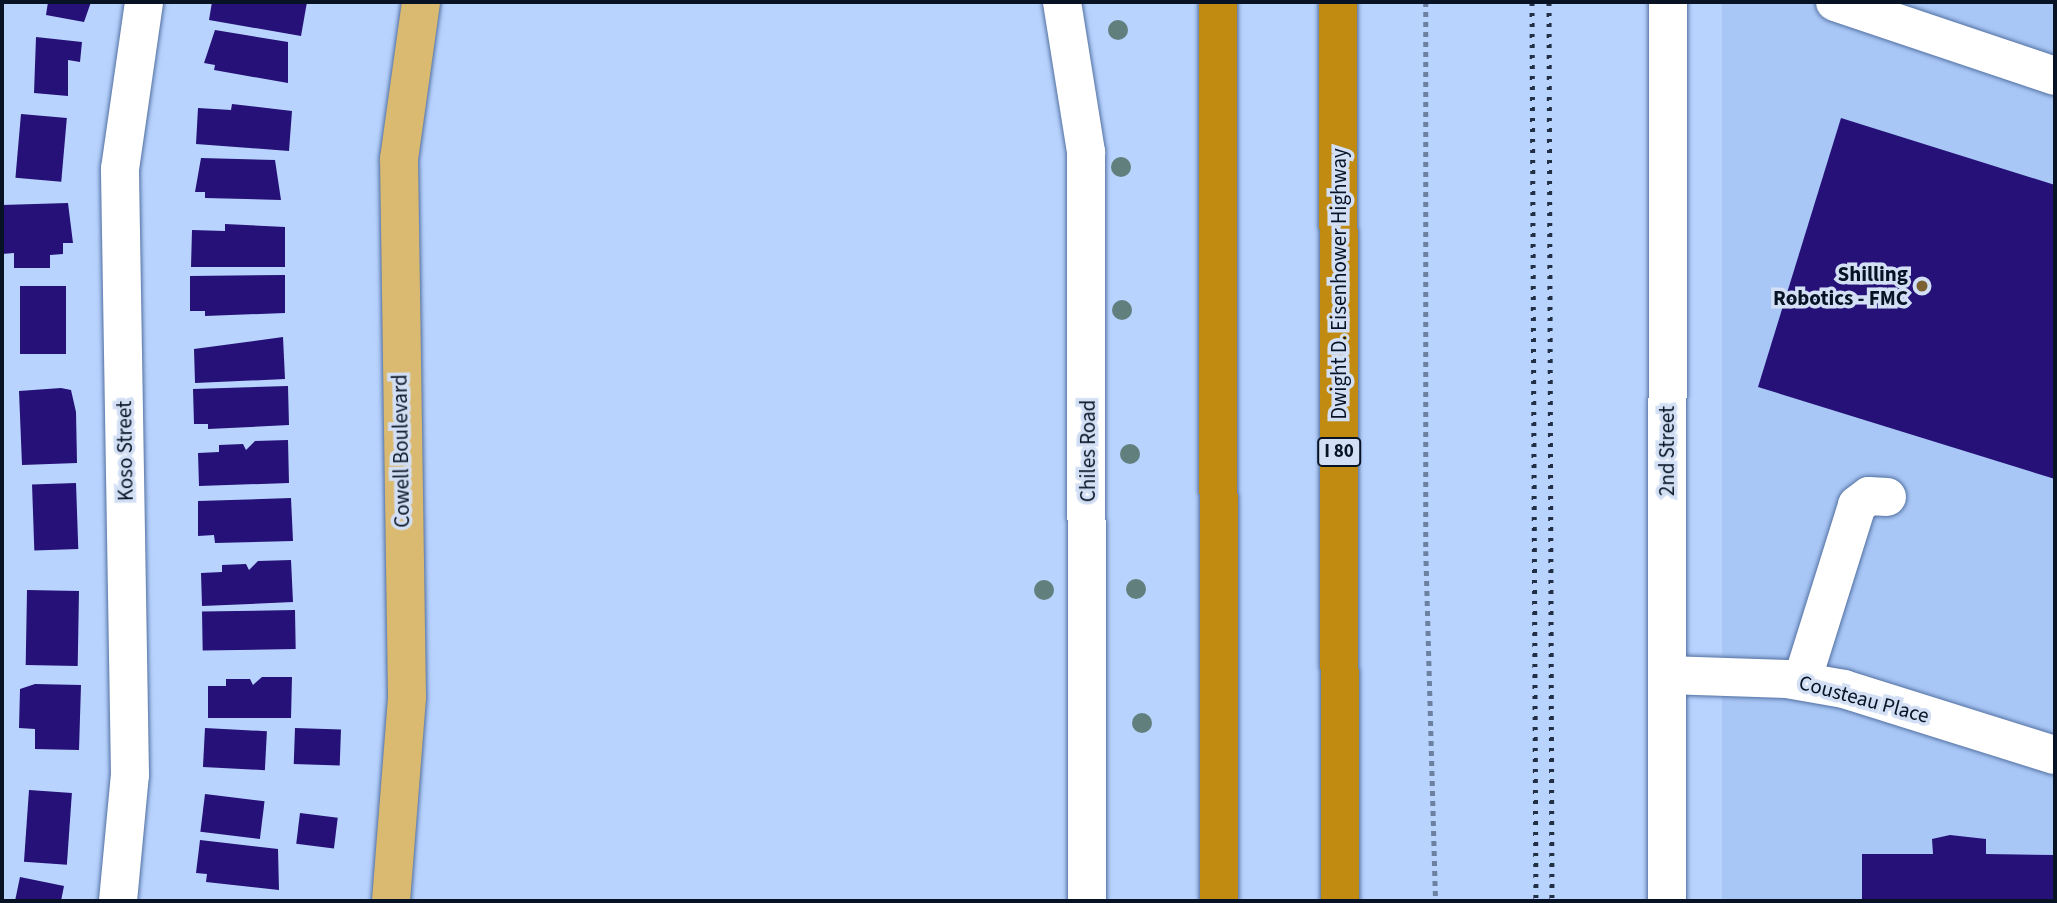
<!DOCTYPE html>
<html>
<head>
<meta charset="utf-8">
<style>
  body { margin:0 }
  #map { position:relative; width:2057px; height:903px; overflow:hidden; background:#b8d3fe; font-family:"Source Sans 3",sans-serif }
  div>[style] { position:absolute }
  .built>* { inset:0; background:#a9c7f6; transform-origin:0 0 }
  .building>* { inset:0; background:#251177; transform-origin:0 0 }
  .path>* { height:4.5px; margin-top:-2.25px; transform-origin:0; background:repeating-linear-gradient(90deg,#6c80a0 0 5px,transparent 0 10px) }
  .roads { filter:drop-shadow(0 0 2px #5270a1) drop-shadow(0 0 2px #5270a1) }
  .minor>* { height:38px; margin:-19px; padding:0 19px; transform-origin:19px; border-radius:19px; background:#fff }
  .major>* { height:38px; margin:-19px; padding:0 19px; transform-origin:19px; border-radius:19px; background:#dab970 }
  .highway>* { height:38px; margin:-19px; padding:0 19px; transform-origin:19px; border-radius:19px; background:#c18a11 }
  .rail>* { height:5px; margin-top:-2.5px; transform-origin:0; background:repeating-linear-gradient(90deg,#212e43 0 3.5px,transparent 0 10.5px) }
  .trees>* { width:20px; height:20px; margin:-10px; border-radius:50%; background:#617f7c }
  .dots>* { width:19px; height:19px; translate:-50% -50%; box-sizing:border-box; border:4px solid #d2dff5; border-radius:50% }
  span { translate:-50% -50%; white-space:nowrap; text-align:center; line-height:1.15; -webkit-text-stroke:7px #d2dff5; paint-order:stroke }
  .shield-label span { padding:2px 5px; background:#d2dff5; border:2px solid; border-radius:5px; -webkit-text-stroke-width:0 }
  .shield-label { font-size:19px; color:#071224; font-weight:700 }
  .poi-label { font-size:21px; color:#071224; font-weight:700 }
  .right { translate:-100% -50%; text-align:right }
  .street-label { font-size:21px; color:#071224 }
  .frame { position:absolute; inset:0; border:4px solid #071224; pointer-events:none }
</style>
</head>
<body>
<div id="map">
  <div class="built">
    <i style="left:1722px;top:2px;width:333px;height:899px"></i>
  </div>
  <div class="building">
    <i style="clip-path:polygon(48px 2px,91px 2px,84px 22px,46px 15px)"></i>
    <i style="clip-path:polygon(212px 2px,307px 2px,301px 36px,209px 20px)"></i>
    <i style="clip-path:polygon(215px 30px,288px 42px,288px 83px,214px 70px,215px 65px,204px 63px)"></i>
    <i style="clip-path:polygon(36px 37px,82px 42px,80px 62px,68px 60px,68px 96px,34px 93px)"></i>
    <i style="clip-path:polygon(232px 104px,292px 111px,289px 151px,196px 144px,198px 108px,231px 110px)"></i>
    <i style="left:21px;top:114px;width:46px;height:64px;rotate:5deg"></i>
    <i style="clip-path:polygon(1841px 118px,2055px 185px,2055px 479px,1758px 387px)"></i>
    <i style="clip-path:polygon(201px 158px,275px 160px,281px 200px,205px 198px,205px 192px,195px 192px)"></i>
    <i style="clip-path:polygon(68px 203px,73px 243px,63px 243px,63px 254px,50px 255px,50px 268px,14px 268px,14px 253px,2px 254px,2px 205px)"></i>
    <i style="clip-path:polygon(225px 224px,285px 227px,285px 267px,191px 267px,192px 230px,225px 231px)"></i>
    <i style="clip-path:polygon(285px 275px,285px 313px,205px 316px,205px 311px,190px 311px,190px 276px)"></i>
    <i style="left:20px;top:286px;width:46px;height:68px"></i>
    <i style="clip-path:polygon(283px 337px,285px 379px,195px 383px,194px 349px)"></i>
    <i style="clip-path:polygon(288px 386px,289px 425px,208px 429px,208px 424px,194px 424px,193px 389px)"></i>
    <i style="clip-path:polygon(61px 388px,71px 390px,76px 412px,77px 463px,22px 465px,19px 391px)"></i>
    <i style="clip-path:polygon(288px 440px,289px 483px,199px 486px,198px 453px,219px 452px,219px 445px,243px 444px,246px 450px,255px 441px)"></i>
    <i style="left:76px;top:483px;width:66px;height:44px;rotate:88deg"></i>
    <i style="clip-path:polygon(291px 498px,293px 541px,215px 543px,214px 535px,198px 536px,198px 501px)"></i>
    <i style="clip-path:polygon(291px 560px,293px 602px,202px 606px,201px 573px,222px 572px,222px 565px,246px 564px,249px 570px,258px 561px)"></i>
    <i style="left:27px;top:590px;width:52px;height:75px;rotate:1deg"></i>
    <i style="left:295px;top:610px;width:39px;height:93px;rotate:89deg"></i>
    <i style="clip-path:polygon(262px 677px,292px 677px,291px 718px,208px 718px,208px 686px,226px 686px,226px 679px,250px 679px,253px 685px)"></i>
    <i style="clip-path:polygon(35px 684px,81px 685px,79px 750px,35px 749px,35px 729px,19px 728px,20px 689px)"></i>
    <i style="left:205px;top:728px;width:62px;height:39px;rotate:3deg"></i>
    <i style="left:295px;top:728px;width:46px;height:36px;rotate:2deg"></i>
    <i style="left:29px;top:790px;width:43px;height:72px;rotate:4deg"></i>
    <i style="left:205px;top:794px;width:60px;height:38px;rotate:7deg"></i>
    <i style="left:300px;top:813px;width:38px;height:31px;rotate:7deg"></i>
    <i style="clip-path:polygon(1950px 835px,1986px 839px,1986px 854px,2055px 855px,2055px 901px,1862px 901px,1862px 854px,1933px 854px,1932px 839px)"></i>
    <i style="clip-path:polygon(200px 840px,278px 849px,279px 890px,206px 882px,207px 874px,196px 873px)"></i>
    <i style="clip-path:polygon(20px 877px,64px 886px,61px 901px,15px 901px)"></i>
  </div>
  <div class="path">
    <i style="left:1426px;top:2px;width:549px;rotate:90deg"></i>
    <i style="left:1426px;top:551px;width:350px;rotate:88.4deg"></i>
  </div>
  <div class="roads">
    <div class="minor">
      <i style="left:1062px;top:2px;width:152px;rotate:80.9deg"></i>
      <i style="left:1086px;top:152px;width:749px;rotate:89.92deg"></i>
      <i style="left:1835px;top:2px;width:232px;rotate:18.6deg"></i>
      <i style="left:1667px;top:675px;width:120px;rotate:1.9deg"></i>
      <i style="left:1787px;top:679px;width:58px;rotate:10deg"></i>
      <i style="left:1844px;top:689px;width:221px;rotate:17.4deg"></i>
      <i style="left:1802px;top:681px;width:184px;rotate:-72.6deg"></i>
      <i style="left:1857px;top:505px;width:15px;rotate:-37deg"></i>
      <i style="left:1869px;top:496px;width:18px;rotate:3deg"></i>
      <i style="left:118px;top:901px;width:127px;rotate:-84.6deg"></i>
      <i style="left:130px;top:775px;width:606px;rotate:-90.95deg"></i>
      <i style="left:120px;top:169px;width:169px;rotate:-81.8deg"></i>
      <i style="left:1667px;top:901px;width:899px;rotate:-89.94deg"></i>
    </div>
    <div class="major">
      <i style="left:391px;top:901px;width:205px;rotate:-85.5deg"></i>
      <i style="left:407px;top:697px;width:538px;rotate:-90.85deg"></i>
      <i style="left:399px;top:159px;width:159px;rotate:-82deg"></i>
    </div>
    <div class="highway">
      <i style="left:1218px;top:2px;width:899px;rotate:89.94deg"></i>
      <i style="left:1338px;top:2px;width:899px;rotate:89.87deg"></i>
    </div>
  </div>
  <div class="rail">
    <i style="left:1532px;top:2px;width:899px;rotate:89.75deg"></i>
    <i style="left:1549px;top:2px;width:899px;rotate:89.81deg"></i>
  </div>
  <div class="trees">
    <i style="left:1118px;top:30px"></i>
    <i style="left:1121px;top:167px"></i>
    <i style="left:1122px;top:310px"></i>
    <i style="left:1130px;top:454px"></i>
    <i style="left:1136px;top:589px"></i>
    <i style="left:1044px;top:590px"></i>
    <i style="left:1142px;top:723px"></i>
  </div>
  <div class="dots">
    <i style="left:1922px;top:286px;background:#7b6032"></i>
  </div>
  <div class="shield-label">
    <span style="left:1339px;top:452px">I 80</span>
  </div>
  <div class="poi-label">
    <span class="right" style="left:1908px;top:286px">Shilling<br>Robotics - FMC</span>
  </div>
  <div class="street-label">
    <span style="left:1339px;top:284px;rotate:-90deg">Dwight D. Eisenhower Highway</span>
    <span style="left:125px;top:451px;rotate:-91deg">Koso Street</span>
    <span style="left:401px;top:451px;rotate:-91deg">Cowell Boulevard</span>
    <span style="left:1088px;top:451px;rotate:-90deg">Chiles Road</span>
    <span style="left:1667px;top:451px;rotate:-90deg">2nd Street</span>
    <span style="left:1864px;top:699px;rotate:15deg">Cousteau Place</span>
  </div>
  <div class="frame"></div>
</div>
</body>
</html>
